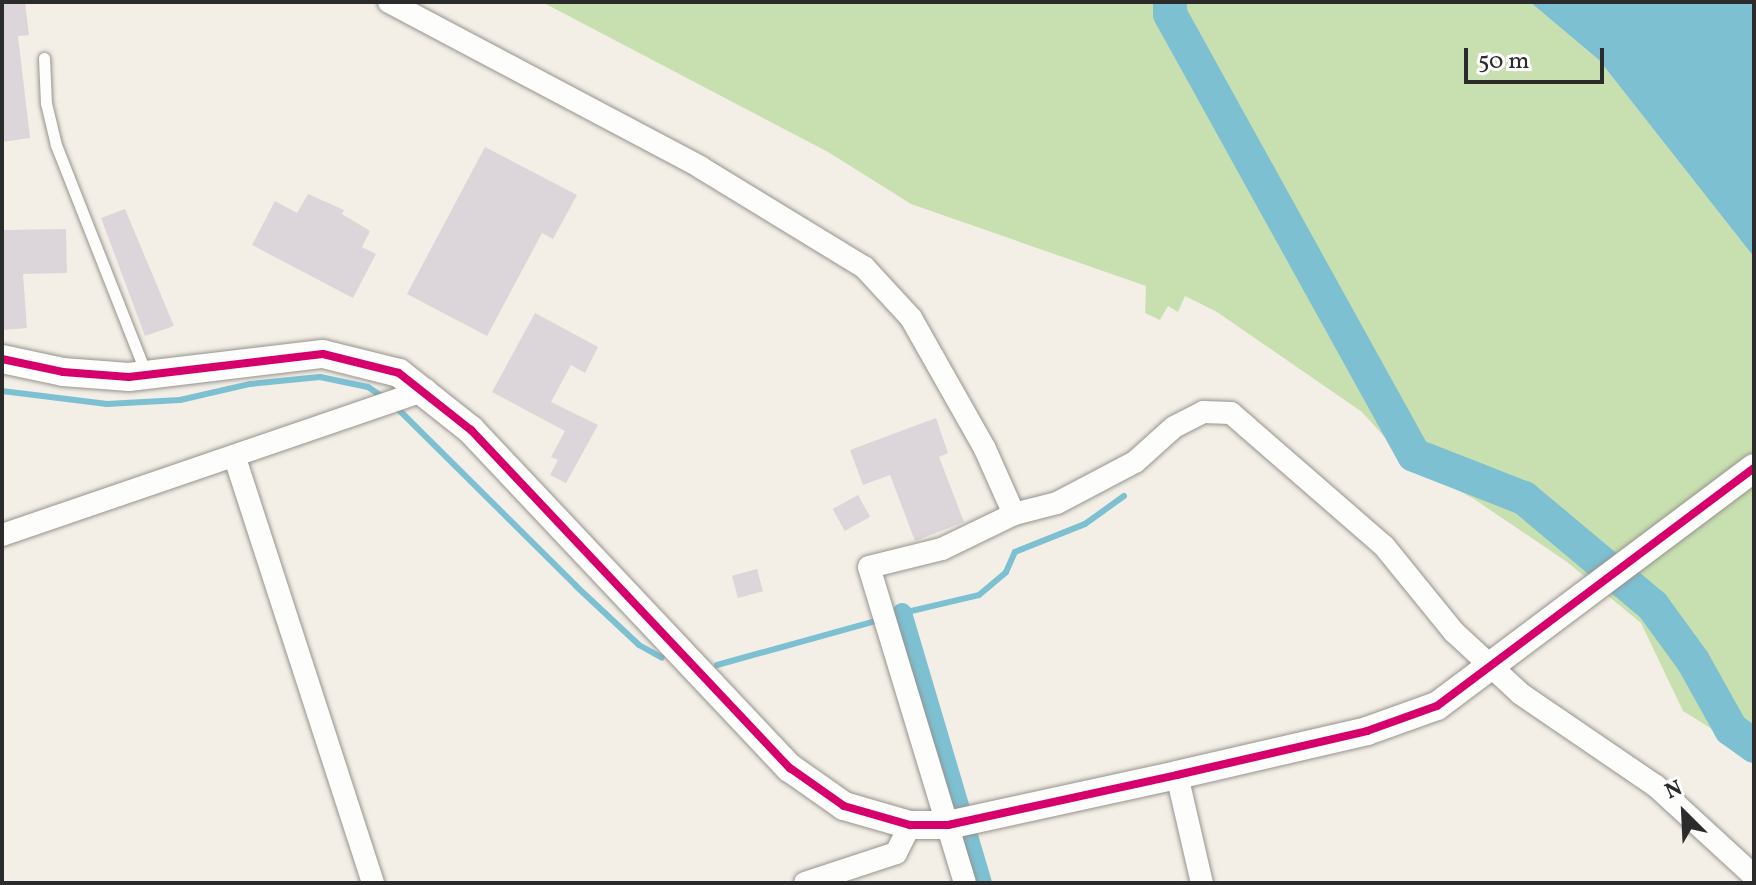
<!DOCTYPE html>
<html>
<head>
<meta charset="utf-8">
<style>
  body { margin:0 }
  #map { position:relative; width:1756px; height:885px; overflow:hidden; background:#f3efe6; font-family:Vollkorn,serif }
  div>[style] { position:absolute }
  .green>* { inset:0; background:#c8e0af }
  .water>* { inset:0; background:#7dc0d2 }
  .stream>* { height:6px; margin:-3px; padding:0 3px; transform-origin:3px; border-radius:3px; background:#7dc0d2 }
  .canal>* { height:20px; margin:-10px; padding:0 10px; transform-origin:10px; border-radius:10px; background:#7dc0d2 }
  .river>* { height:34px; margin:-17px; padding:0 17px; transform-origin:17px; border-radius:17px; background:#7dc0d2 }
  .building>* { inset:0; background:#dcd5da; transform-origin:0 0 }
  .roads { filter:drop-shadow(0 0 2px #96938f) drop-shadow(0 0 2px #96938f) }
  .service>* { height:11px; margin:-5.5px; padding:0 5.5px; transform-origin:5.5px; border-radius:5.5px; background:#fdfdfb }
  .minor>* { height:22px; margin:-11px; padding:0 11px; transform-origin:11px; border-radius:11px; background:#fdfdfb }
  .tertiary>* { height:28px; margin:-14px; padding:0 14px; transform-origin:14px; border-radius:14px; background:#fdfdfb }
  .cycleway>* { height:8px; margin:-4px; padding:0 4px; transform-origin:4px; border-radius:4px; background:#d6006c }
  span { translate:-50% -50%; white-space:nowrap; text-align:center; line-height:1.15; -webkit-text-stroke:8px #fff; paint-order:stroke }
  .frame { position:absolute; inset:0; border:4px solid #2b2b2b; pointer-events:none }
  .north { position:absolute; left:1644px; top:773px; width:80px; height:80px; -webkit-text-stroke:6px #fff; paint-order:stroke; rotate:336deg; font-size:22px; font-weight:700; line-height:32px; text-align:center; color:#2b2b2b }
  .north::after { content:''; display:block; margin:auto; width:28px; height:36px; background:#2b2b2b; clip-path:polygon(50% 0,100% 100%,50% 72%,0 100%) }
  .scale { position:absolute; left:1464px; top:48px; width:140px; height:36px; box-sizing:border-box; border:4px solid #2b2b2b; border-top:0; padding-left:10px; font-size:24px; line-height:28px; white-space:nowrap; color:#2b2b2b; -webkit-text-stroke:6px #fff; paint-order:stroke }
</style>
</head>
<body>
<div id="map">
  <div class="green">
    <i style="clip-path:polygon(542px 2px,1530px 2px,1599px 60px,1754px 257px,1754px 755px,1683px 711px,1641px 623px,1567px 562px,1474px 499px,1408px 463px,1362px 412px,1217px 312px,1185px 296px,1178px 312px,1168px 306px,1160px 320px,1145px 313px,1146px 286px,911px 204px,828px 152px)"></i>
  </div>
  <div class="water">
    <i style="clip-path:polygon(1530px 2px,1754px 2px,1754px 257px,1599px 60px)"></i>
  </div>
  <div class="stream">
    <i style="left:2px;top:391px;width:106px;rotate:7.1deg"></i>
    <i style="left:107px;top:404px;width:73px;rotate:-3.1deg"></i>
    <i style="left:180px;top:400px;width:72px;rotate:-12.9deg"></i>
    <i style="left:250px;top:384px;width:70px;rotate:-5.7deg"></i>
    <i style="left:320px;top:377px;width:49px;rotate:11.8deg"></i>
    <i style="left:368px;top:387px;width:18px;rotate:34deg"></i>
    <i style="left:395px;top:406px;width:255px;rotate:44.8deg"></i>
    <i style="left:576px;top:586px;width:86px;rotate:43.1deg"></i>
    <i style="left:639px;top:645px;width:26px;rotate:29deg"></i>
    <i style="left:890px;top:616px;width:91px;rotate:-13.3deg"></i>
    <i style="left:979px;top:595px;width:35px;rotate:-40deg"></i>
    <i style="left:1006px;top:572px;width:22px;rotate:-66deg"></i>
    <i style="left:1015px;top:552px;width:75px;rotate:-21.8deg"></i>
    <i style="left:1085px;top:524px;width:48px;rotate:-35.7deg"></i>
    <i style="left:717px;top:665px;width:168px;rotate:-15.5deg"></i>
  </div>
  <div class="canal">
    <i style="left:902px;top:613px;width:282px;rotate:73.5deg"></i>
  </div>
  <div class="river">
    <i style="left:1170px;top:2px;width:12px;rotate:90deg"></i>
    <i style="left:1170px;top:14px;width:504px;rotate:61.04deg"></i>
    <i style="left:1414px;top:455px;width:118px;rotate:21.4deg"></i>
    <i style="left:1524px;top:498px;width:168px;rotate:39.9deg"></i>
    <i style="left:1653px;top:606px;width:68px;rotate:54deg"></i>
    <i style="left:1693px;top:661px;width:78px;rotate:60.8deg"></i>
    <i style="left:1731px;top:729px;width:29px;rotate:36deg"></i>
  </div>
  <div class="building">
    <i style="clip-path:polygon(2px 2px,25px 2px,29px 35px,18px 36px,30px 138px,2px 142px)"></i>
    <i style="clip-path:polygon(485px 147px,577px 195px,553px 239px,542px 233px,487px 336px,407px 294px)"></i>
    <i style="clip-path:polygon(308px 194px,344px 210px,342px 214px,370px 231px,362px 247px,376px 254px,353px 298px,252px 245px,275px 201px,297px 213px)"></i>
    <i style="clip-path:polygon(125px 209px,174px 326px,145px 336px,101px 218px)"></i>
    <i style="clip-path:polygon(66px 229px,67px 273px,23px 274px,27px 328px,2px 330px,2px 230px)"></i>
    <i style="clip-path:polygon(535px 313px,598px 347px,585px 373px,571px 365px,551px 402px,598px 425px,566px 483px,550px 475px,558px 460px,551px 457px,565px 431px,492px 392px)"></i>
    <i style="clip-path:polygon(936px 418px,948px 453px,939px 457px,964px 522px,915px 541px,890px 475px,863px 485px,850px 450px)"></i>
    <i style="left:858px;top:495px;width:25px;height:29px;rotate:61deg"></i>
    <i style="left:757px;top:569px;width:23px;height:26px;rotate:75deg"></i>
  </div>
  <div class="roads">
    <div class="service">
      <i style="left:44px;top:58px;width:45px;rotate:87.5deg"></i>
      <i style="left:46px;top:103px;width:43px;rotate:76.6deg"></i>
      <i style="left:56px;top:145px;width:246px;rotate:68.5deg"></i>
    </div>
    <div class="minor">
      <i style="left:389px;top:2px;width:352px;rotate:27.9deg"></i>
      <i style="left:700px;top:167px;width:192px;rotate:31.4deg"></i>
      <i style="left:864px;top:267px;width:69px;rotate:47.3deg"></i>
      <i style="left:911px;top:318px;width:150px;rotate:60.5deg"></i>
      <i style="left:985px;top:449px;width:71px;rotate:66deg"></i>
      <i style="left:235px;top:458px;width:447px;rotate:72deg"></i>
      <i style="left:2px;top:535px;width:448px;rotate:-18.9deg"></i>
      <i style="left:1177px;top:775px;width:111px;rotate:77deg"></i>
      <i style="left:805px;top:883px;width:96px;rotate:-18.2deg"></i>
      <i style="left:896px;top:853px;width:31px;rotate:-63deg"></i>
      <i style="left:965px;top:883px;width:330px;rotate:-106.9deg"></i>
      <i style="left:869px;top:567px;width:75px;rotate:-13.9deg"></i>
      <i style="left:942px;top:549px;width:80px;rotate:-25.9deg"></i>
      <i style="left:1014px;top:514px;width:44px;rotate:-14.3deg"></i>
      <i style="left:1057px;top:503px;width:88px;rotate:-27.7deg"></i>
      <i style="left:1135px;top:462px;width:52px;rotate:-41.9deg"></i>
      <i style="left:1174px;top:427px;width:33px;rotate:-27deg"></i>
      <i style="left:1203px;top:412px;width:28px;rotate:2deg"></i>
      <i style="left:1231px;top:413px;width:21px;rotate:41deg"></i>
      <i style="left:1247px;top:427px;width:181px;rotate:41deg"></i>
      <i style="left:1384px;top:546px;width:111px;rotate:50.9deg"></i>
      <i style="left:1454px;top:632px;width:91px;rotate:42.8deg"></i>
      <i style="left:1521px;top:694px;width:163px;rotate:34.3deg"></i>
      <i style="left:1656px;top:786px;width:133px;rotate:42.6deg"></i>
    </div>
    <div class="tertiary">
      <i style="left:2px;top:359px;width:62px;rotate:12deg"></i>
      <i style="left:63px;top:372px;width:66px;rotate:4.3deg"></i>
      <i style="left:129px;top:377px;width:195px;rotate:-6.8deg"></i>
      <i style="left:323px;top:354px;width:78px;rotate:14deg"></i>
      <i style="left:399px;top:373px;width:92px;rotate:38.4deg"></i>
      <i style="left:471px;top:430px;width:465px;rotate:46.7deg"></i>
      <i style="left:790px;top:768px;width:66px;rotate:35.1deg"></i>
      <i style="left:844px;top:806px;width:69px;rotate:16.1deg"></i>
      <i style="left:910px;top:825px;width:38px"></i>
      <i style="left:948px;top:825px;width:234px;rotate:-12.3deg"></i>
      <i style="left:1177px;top:775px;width:195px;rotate:-13deg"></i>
      <i style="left:1367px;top:731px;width:74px;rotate:-19.7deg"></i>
      <i style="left:1437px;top:706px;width:396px;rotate:-36.9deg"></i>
    </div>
  </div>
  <div class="cycleway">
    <i style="left:2px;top:359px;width:62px;rotate:12deg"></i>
    <i style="left:63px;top:372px;width:66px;rotate:4.3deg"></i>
    <i style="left:129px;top:377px;width:195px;rotate:-6.8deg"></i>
    <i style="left:323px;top:354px;width:78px;rotate:14deg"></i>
    <i style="left:399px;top:373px;width:92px;rotate:38.4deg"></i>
    <i style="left:471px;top:430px;width:465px;rotate:46.7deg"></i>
    <i style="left:790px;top:768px;width:66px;rotate:35.1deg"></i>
    <i style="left:844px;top:806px;width:69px;rotate:16.1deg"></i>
    <i style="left:910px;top:825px;width:38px"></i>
    <i style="left:948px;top:825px;width:234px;rotate:-12.3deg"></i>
    <i style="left:1177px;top:775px;width:195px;rotate:-13deg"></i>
    <i style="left:1367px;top:731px;width:74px;rotate:-19.7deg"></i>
    <i style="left:1437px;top:706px;width:396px;rotate:-36.9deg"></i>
  </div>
  <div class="frame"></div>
  <div class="north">N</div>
  <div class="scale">50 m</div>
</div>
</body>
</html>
